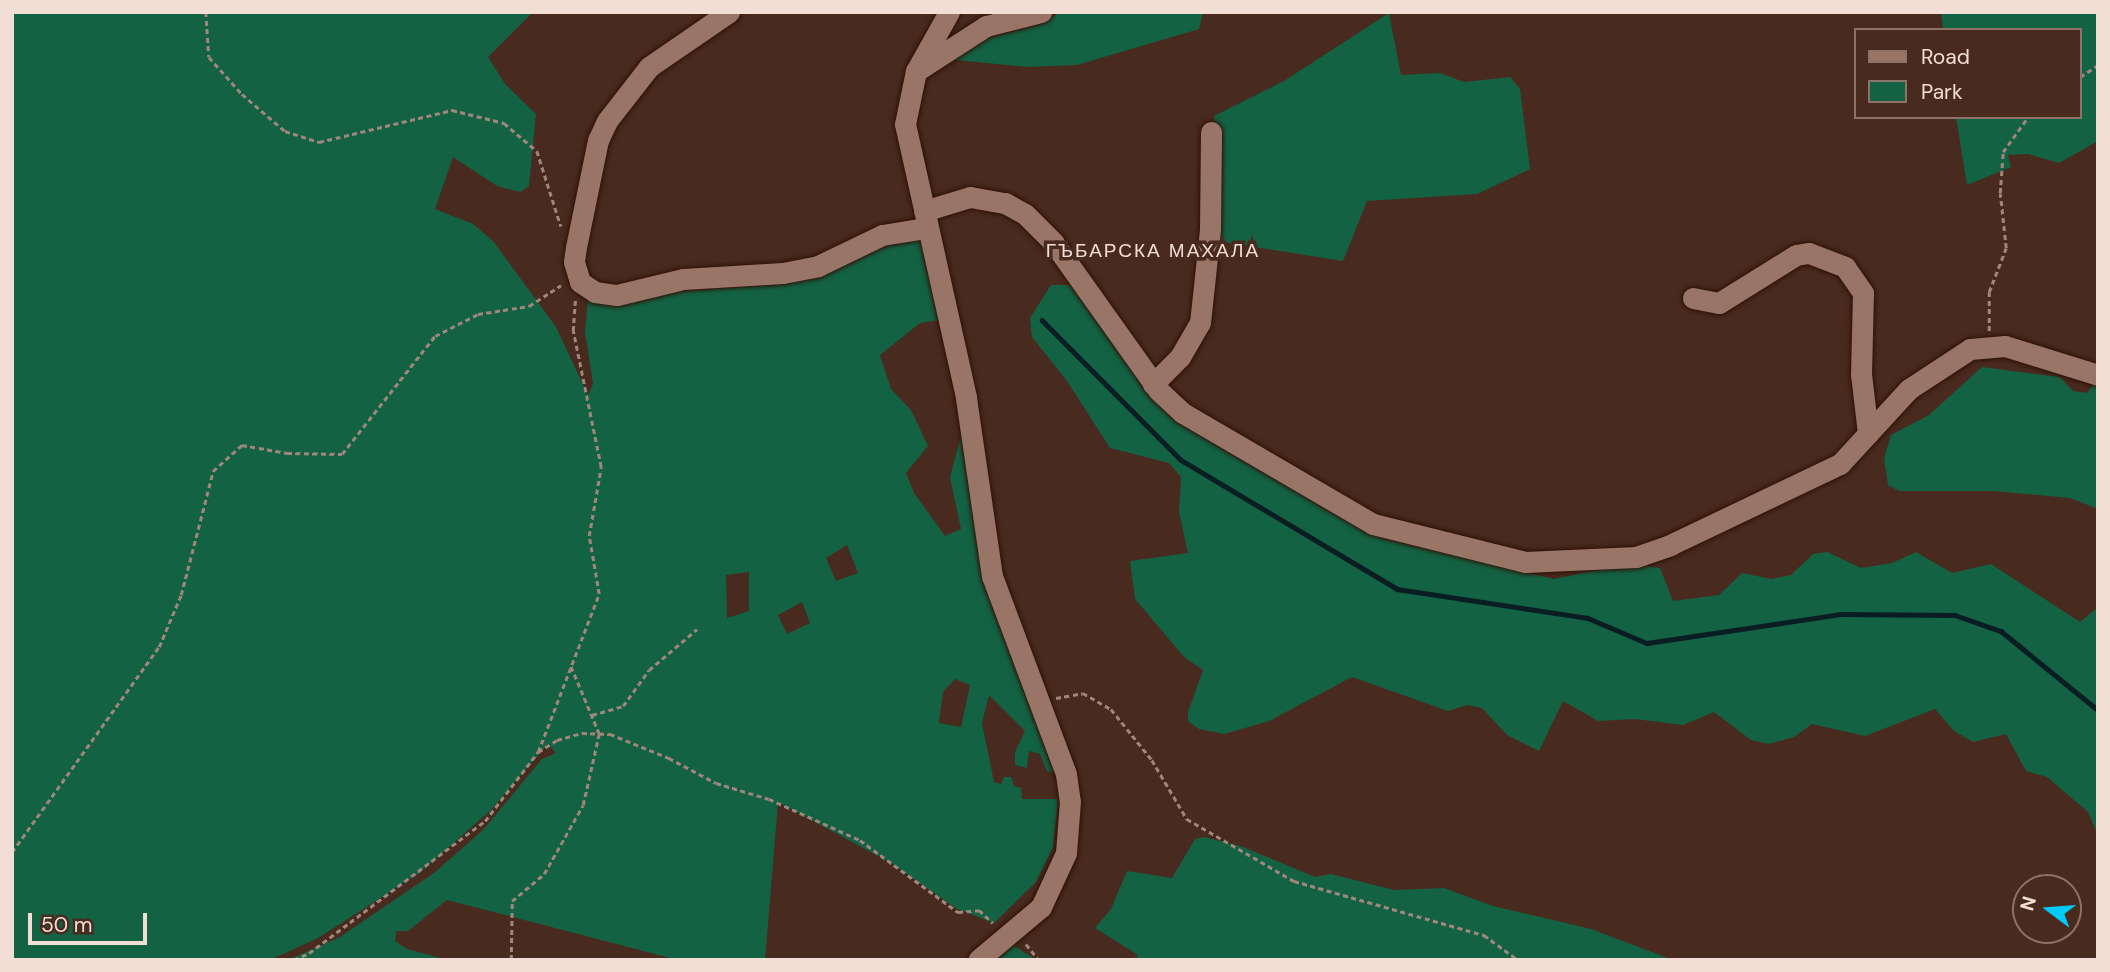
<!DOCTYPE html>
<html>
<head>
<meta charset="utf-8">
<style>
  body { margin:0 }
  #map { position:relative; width:2110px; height:972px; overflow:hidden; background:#492a1e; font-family:"DM Sans",sans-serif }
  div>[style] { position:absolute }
  .green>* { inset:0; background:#136243 }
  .stream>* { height:4.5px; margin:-2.25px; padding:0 2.25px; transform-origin:2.25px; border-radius:2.25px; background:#091d23 }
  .path>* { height:2.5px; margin-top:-1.25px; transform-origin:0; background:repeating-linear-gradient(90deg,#a0867c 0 5px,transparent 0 8.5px) }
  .roads { filter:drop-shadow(0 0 2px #2e1107) drop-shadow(0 0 2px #2e1107) }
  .minor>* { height:21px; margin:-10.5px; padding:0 10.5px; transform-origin:10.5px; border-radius:10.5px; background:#997567 }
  span { translate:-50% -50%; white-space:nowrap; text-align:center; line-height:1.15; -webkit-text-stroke:7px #492a1e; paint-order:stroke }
  .neighbourhood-label { font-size:19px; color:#f3ded6; letter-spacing:2px }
  .frame { position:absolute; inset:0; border:14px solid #f3ded6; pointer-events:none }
  .legend { position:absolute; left:1854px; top:28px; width:228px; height:91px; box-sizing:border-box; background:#492a1e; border:2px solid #8d7268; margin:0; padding:9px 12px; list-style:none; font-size:21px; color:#f3ded6 }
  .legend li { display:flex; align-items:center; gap:14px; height:35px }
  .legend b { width:35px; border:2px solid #8d7268 }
  .north { position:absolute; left:2012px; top:874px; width:70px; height:70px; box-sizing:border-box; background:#492a1e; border:2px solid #8d7268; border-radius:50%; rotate:286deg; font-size:19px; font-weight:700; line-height:28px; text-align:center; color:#f3ded6 }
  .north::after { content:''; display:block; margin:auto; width:24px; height:32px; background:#00cbf8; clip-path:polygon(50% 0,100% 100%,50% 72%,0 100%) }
  .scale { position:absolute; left:28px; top:913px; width:119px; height:32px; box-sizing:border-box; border:4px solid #f3ded6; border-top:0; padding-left:9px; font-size:21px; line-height:24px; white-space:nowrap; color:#f3ded6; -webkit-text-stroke:5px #492a1e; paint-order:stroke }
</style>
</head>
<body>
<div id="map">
  <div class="green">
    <i style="clip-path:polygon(evenodd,12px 12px,533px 12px,488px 57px,505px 84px,536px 114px,529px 186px,520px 192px,497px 186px,453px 157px,435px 209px,473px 224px,493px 241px,556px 327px,588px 395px,593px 384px,585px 331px,588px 299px,778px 284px,835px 270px,921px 227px,939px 320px,920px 323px,880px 355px,891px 389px,911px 410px,928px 446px,906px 473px,914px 493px,945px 536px,961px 529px,950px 477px,961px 436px,1057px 773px,1047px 771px,1040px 754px,1029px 751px,1027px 768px,1015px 765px,1015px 752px,1025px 731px,989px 695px,982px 723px,994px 782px,1001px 784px,1004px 777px,1011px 777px,1014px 786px,1021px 788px,1022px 799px,1058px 799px,1053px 847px,1036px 882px,994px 923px,957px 909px,891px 863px,778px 802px,765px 960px,678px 960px,447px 900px,408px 931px,396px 931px,395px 941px,407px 949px,448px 960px,288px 960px,340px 937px,434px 873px,483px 830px,542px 759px,556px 753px,548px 744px,491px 810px,421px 872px,318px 938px,270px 960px,12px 960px,12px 12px,847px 545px,858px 573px,836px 581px,826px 558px,847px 545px,12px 12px,749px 572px,749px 611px,727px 618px,726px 575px,749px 572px,12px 12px,802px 602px,810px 623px,787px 634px,778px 615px,802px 602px,12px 12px,955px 679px,970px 685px,961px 727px,939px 723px,943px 692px,955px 679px)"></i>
    <i style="clip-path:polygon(1060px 12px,1203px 12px,1199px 29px,1077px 65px,1028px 67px,945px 59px,967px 44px,1044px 23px)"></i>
    <i style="clip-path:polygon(1941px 12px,2098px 12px,2098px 141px,2059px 163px,2028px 154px,2008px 155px,2011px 167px,1967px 185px,1956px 117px,2080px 117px,2080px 30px,1943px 30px)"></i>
    <i style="clip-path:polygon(1389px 13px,1401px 75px,1440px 73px,1464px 82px,1510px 77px,1520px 89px,1530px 169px,1477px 194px,1367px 201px,1343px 261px,1217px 241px,1220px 183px,1214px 116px,1284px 81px)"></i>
    <i style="clip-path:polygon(1051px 285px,1073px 285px,1181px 424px,1384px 539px,1554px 579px,1626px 564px,1660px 568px,1673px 601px,1719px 595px,1742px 573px,1771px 579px,1791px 575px,1813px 554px,1827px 552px,1861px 568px,1892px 563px,1916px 552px,1952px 573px,1991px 564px,2080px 622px,2098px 607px,2098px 835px,2088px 812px,2047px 777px,2026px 771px,2006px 734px,1973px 742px,1954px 731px,1935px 709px,1865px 736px,1812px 724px,1794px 737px,1768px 744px,1751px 740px,1714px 712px,1683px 725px,1635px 719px,1598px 721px,1563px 701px,1539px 751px,1507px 735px,1482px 708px,1467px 705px,1448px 711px,1352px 677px,1269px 721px,1224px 734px,1199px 729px,1188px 721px,1188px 712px,1203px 670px,1184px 657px,1135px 599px,1130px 561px,1188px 553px,1179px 512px,1181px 477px,1169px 463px,1110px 448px,1067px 381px,1032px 337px,1030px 318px)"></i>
    <i style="clip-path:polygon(1982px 367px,2060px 377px,2073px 391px,2087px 393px,2094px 383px,2098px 385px,2098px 509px,2070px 498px,1993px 491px,1899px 491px,1888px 485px,1884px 458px,1891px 435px,1929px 415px)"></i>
    <i style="clip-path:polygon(1205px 837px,1243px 847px,1315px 877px,1331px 874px,1394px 890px,1444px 888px,1493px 906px,1591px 929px,1673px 960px,1135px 960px,1138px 955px,1095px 928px,1111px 909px,1127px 871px,1172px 878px,1195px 839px)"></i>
    <i style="clip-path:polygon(1007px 941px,1036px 960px,980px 960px)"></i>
  </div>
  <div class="stream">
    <i style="left:1042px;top:320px;width:197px;rotate:45.2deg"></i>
    <i style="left:1181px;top:460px;width:252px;rotate:30.8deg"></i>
    <i style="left:1397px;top:589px;width:193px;rotate:8.6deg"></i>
    <i style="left:1588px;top:618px;width:64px;rotate:23deg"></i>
    <i style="left:1647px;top:643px;width:195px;rotate:-8.5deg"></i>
    <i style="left:1840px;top:614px;width:115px;rotate:0.5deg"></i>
    <i style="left:1955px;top:615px;width:49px;rotate:19.2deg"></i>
    <i style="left:2001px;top:631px;width:125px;rotate:39.2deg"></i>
  </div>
  <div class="path">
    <i style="left:206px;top:12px;width:45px;rotate:86.2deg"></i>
    <i style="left:209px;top:57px;width:50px;rotate:48.3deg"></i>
    <i style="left:242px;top:94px;width:57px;rotate:40.7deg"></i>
    <i style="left:285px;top:131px;width:36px;rotate:18deg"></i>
    <i style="left:319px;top:142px;width:137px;rotate:-13.5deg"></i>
    <i style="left:452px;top:110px;width:54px;rotate:14deg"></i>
    <i style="left:504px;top:123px;width:43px;rotate:40.3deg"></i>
    <i style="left:537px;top:151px;width:79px;rotate:72.3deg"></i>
    <i style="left:2080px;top:77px;width:22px;rotate:-34deg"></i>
    <i style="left:1989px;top:331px;width:39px;rotate:-90deg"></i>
    <i style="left:1989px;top:292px;width:47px;rotate:-68.9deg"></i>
    <i style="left:2006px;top:248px;width:55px;rotate:-96.2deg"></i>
    <i style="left:2000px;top:193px;width:41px;rotate:-85.8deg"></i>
    <i style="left:2003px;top:152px;width:43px;rotate:-54.5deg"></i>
    <i style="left:1056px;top:698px;width:27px;rotate:-10deg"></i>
    <i style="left:1083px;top:693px;width:32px;rotate:30deg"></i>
    <i style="left:1111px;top:709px;width:65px;rotate:51.2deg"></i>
    <i style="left:1152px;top:760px;width:69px;rotate:59.3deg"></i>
    <i style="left:1187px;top:819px;width:124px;rotate:30.1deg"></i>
    <i style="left:1294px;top:881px;width:198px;rotate:15.9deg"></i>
    <i style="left:1484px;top:935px;width:42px;rotate:36.3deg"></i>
    <i style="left:592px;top:715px;width:32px;rotate:-16deg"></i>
    <i style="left:623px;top:706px;width:44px;rotate:-54.2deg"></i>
    <i style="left:649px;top:670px;width:63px;rotate:-40.5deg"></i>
    <i style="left:538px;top:752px;width:22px;rotate:-32deg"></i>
    <i style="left:557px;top:740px;width:26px;rotate:-16deg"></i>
    <i style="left:582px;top:733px;width:28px;rotate:2deg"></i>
    <i style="left:610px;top:734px;width:64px;rotate:22.1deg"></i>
    <i style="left:669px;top:758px;width:53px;rotate:28deg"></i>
    <i style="left:716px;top:783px;width:55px;rotate:16.8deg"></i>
    <i style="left:769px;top:799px;width:100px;rotate:24.3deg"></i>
    <i style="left:860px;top:840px;width:122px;rotate:36.3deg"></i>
    <i style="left:958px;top:912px;width:21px;rotate:-5deg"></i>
    <i style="left:979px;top:910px;width:19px;rotate:43deg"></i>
    <i style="left:12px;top:852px;width:252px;rotate:-54.4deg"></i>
    <i style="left:159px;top:647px;width:56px;rotate:-67.1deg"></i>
    <i style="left:181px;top:595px;width:128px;rotate:-75.5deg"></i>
    <i style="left:213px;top:471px;width:39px;rotate:-42deg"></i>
    <i style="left:242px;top:445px;width:46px;rotate:10.1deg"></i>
    <i style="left:287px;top:453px;width:55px;rotate:1deg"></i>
    <i style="left:342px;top:454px;width:150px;rotate:-51.8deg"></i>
    <i style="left:435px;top:336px;width:48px;rotate:-27.1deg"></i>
    <i style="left:478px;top:314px;width:52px;rotate:-8.9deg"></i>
    <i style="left:529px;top:306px;width:38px;rotate:-33deg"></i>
    <i style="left:1026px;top:944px;width:21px;rotate:51deg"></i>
    <i style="left:294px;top:960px;width:17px;rotate:-25deg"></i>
    <i style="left:309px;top:953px;width:220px;rotate:-36.9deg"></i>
    <i style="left:485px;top:821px;width:87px;rotate:-52.5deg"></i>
    <i style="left:538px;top:752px;width:169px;rotate:-68.9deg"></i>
    <i style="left:599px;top:594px;width:59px;rotate:-99.8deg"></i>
    <i style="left:589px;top:536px;width:70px;rotate:-80.1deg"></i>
    <i style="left:601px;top:467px;width:139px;rotate:-101.6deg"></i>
    <i style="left:573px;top:331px;width:31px;rotate:-86deg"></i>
    <i style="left:511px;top:960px;width:59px;rotate:-89deg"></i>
    <i style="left:512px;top:901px;width:42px;rotate:-40.2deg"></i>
    <i style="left:544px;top:874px;width:79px;rotate:-60.5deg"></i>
    <i style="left:583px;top:805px;width:73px;rotate:-77.3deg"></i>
    <i style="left:599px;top:734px;width:73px;rotate:-112.7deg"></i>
  </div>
  <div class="roads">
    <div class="minor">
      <i style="left:729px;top:12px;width:97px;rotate:145.5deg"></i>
      <i style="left:649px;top:67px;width:68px;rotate:127.9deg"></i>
      <i style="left:607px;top:121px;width:21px;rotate:115deg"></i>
      <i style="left:598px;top:140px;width:109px;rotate:101.6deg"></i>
      <i style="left:576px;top:247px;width:15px;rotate:98deg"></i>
      <i style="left:574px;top:262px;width:21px;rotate:73deg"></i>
      <i style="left:580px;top:282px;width:18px;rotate:34deg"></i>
      <i style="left:595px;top:292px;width:22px;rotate:8deg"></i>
      <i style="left:617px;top:295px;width:68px;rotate:-13.6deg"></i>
      <i style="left:683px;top:279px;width:100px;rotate:-3.4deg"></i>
      <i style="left:783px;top:273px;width:36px;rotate:-11deg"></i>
      <i style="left:818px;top:266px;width:71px;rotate:-25.8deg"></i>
      <i style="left:882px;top:235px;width:45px;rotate:-9deg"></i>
      <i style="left:949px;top:12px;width:68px;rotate:119.2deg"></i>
      <i style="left:916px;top:71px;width:54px;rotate:101.7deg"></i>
      <i style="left:905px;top:124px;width:281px;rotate:77.4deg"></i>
      <i style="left:966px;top:398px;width:180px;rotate:81.7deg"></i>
      <i style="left:992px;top:576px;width:211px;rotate:69.5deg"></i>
      <i style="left:1066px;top:774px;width:27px;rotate:82deg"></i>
      <i style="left:1070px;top:801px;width:52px;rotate:94.4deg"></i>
      <i style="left:1066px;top:853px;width:60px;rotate:114.8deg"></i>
      <i style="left:1041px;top:907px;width:82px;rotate:139.9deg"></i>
      <i style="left:918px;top:70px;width:81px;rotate:-32.9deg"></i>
      <i style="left:986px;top:26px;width:57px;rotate:-14.3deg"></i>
      <i style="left:924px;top:211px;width:48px;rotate:-16.9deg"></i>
      <i style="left:970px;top:197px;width:36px;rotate:10deg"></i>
      <i style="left:1005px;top:203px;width:23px;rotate:29deg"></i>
      <i style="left:1025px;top:214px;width:40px;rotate:45deg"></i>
      <i style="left:1053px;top:242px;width:181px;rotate:54.6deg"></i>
      <i style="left:1158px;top:390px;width:34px;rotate:43deg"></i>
      <i style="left:1183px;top:413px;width:220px;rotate:30.3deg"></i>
      <i style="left:1373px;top:524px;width:157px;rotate:14deg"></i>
      <i style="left:1525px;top:562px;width:111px;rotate:-2.6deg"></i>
      <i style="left:1636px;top:557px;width:36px;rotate:-19deg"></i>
      <i style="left:1670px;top:545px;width:188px;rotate:-25.5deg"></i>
      <i style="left:1840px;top:464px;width:102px;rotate:-47.4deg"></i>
      <i style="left:1909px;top:389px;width:73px;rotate:-33.3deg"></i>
      <i style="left:1970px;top:349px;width:35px;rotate:-5deg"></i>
      <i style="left:2005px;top:346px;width:97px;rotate:17.3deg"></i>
      <i style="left:1693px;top:298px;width:26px;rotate:11deg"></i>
      <i style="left:1719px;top:303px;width:91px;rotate:-31.9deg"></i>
      <i style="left:1796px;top:255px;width:13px;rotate:-9deg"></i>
      <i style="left:1809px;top:253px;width:39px;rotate:21deg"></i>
      <i style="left:1845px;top:267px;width:32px;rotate:55deg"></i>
      <i style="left:1863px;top:293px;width:81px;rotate:91.4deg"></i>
      <i style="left:1861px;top:374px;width:60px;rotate:83.3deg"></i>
      <i style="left:1153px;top:384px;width:38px;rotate:-45deg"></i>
      <i style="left:1180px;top:357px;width:39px;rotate:-60deg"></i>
      <i style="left:1200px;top:323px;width:95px;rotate:-83.9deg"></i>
      <i style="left:1210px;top:229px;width:97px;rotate:-89.4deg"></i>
    </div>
  </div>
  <div class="neighbourhood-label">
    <span style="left:1153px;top:251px">ГЪБАРСКА МАХАЛА</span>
  </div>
  <div class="frame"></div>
  <ul class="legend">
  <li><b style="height:9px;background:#997567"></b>Road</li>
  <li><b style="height:19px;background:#136243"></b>Park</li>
  </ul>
  <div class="north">N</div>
  <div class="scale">50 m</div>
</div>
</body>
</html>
